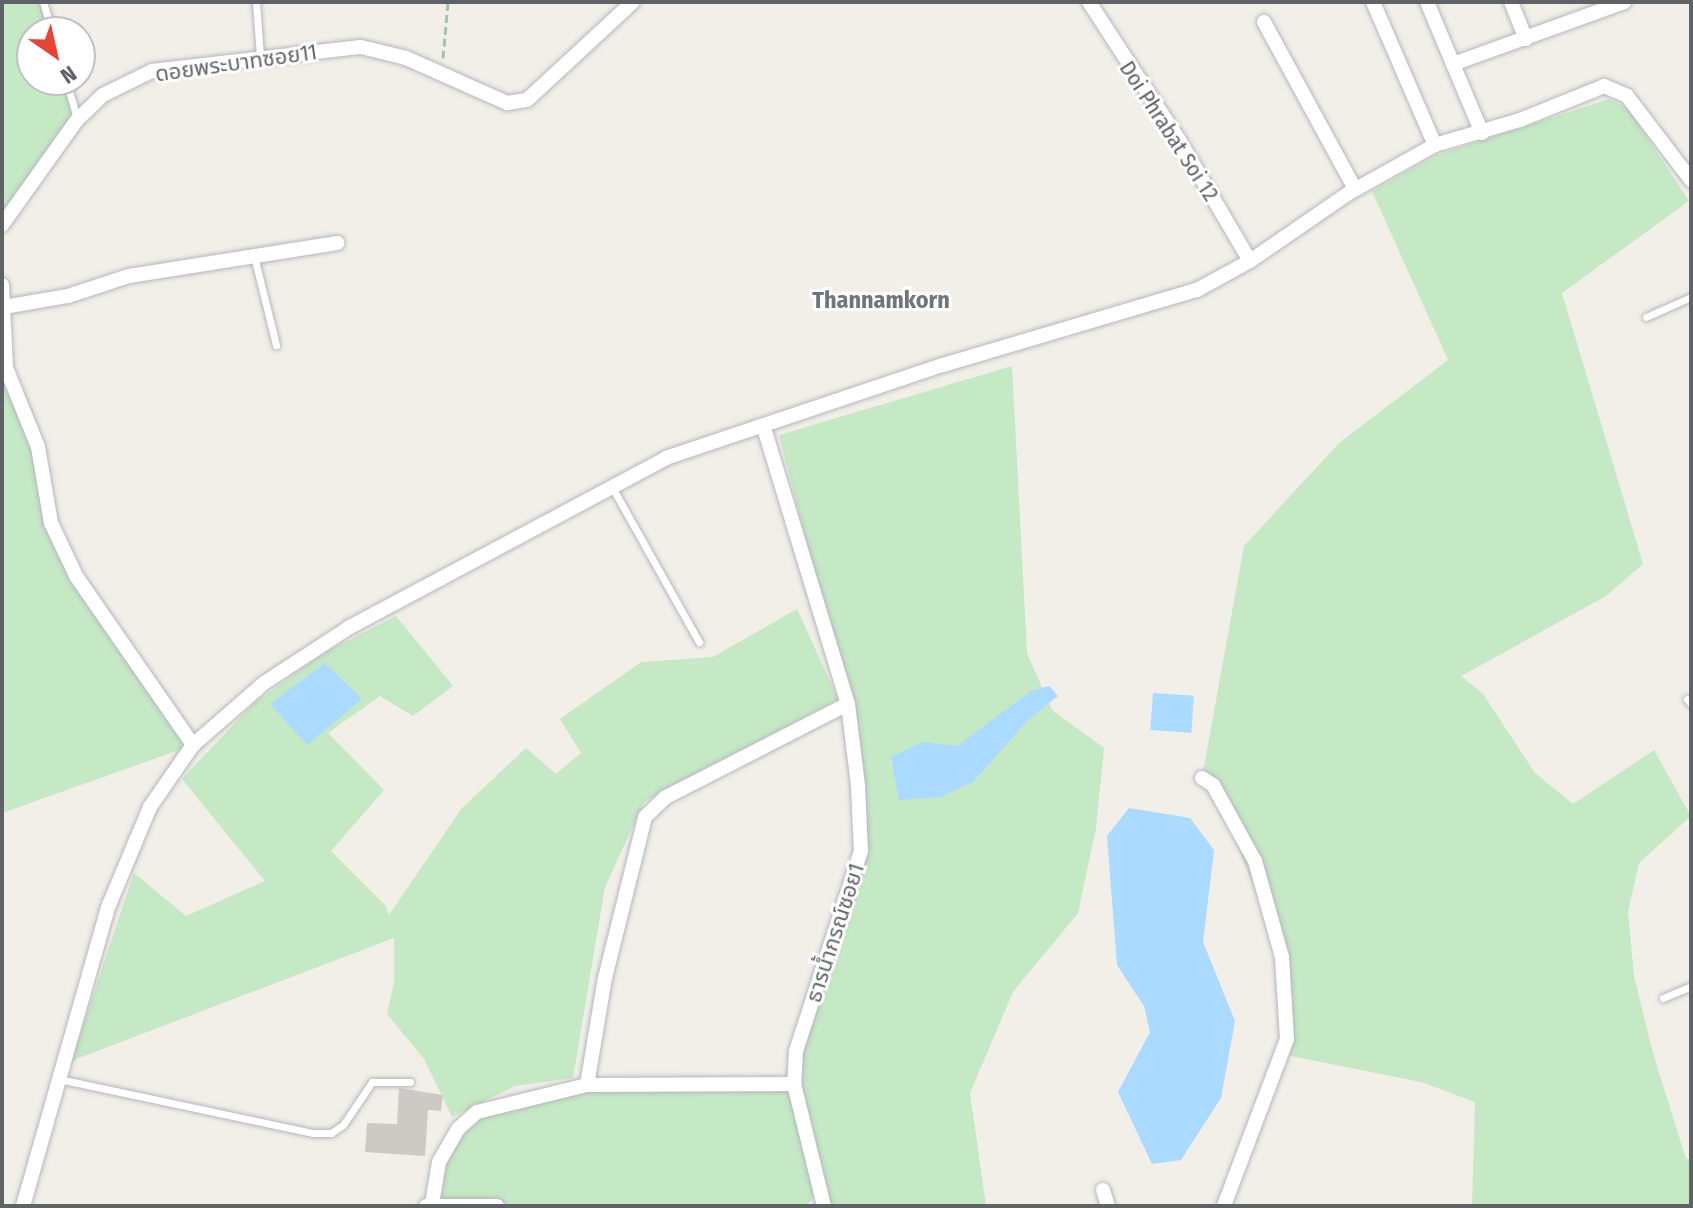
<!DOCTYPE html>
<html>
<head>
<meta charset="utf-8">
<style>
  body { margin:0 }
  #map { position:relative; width:1693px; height:1208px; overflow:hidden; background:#f1efe8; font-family:"Fira Sans Condensed","Noto Sans Thai",sans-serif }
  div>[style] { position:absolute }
  .green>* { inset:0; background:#c5e8c5 }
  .water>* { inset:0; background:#aadaff; transform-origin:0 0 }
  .building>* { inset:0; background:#cccac5 }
  .path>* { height:3px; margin-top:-1.5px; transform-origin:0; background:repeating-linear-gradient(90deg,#9cc7a9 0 8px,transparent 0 12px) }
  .roads { filter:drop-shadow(0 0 2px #b5b8bc) drop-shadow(0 0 2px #b5b8bc) }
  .lane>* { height:7px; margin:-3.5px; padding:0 3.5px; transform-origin:3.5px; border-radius:3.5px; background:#fff }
  .street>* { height:14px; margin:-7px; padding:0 7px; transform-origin:7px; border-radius:7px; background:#fff }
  span { translate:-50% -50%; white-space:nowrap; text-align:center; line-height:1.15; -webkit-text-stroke:6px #fff; paint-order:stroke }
  .street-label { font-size:22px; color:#5f6368 }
  .neighbourhood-label { font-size:24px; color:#70757a; font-weight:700 }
  .frame { position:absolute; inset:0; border:4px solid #5f6368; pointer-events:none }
  .north { position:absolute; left:16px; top:16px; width:80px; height:80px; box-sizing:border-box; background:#fff; border:2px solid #bfc1c3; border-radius:50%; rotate:146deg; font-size:22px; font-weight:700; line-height:32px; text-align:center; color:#5f6368 }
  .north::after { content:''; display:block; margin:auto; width:28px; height:36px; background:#ea4335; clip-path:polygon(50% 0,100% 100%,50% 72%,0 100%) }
</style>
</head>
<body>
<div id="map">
  <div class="green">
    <i style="clip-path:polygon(2px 2px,43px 2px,52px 32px,32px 32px,32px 80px,66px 80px,77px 120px,2px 225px)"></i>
    <i style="clip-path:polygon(1609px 99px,1628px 108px,1689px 201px,1562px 293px,1643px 564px,1606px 596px,1461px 676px,1483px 694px,1535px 773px,1573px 804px,1654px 750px,1691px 816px,1639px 863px,1628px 912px,1634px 976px,1653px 1053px,1686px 1159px,1691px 1158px,1691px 1206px,1472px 1206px,1475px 1102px,1421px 1082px,1281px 1054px,1282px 957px,1213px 786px,1202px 778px,1244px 546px,1339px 443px,1448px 360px,1372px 191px,1437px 155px)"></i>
    <i style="clip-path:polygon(1012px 366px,1027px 653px,1052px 710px,1104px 748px,1096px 828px,1078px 913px,1013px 992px,970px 1093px,986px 1206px,824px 1206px,819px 1188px,809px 1203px,790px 1206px,417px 1206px,431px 1204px,439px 1162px,468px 1119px,587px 1085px,794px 1083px,861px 851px,848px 704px,779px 435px)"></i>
    <i style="clip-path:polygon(11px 383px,38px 447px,51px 523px,76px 576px,193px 745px,2px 813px,2px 384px)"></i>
    <i style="clip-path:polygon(797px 609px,838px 699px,644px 802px,605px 887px,573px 1078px,515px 1086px,452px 1117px,424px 1059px,387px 1014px,394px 982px,394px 938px,71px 1061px,134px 873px,186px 916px,265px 881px,182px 779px,253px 704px,322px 654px,396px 616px,453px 686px,413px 716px,380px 696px,328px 733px,384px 790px,331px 851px,385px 905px,389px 915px,462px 808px,526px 748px,556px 774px,581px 753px,560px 719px,641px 662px,713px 657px)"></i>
  </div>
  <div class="water">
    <i style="clip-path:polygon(325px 663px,362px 699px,307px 745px,270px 704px)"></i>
    <i style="clip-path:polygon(1049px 686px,1058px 696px,1028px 720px,973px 782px,940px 797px,899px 800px,891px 757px,923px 742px,957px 746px,1031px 691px)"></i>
    <i style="left:1153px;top:693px;width:41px;height:37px;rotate:4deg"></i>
    <i style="clip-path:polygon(1129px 808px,1190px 818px,1214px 850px,1203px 942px,1235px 1021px,1221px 1098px,1181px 1160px,1152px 1164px,1118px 1092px,1150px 1032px,1144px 1006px,1117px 965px,1107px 836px)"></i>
  </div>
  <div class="building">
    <i style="clip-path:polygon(399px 1088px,443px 1095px,441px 1111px,428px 1110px,425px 1156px,365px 1152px,367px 1123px,397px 1124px)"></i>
  </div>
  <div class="path">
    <i style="left:443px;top:58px;width:56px;rotate:-84.9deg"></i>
  </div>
  <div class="roads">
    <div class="lane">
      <i style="left:43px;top:2px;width:31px;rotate:73deg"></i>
      <i style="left:256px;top:2px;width:55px;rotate:85.8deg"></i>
      <i style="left:66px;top:80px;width:40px;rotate:74deg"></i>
      <i style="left:254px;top:256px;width:92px;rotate:76.1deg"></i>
      <i style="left:1646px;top:317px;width:49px;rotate:-24deg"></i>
      <i style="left:612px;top:487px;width:178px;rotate:60.7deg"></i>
      <i style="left:1687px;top:699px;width:6px;rotate:51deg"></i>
      <i style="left:1663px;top:998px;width:30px;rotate:-23deg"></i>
      <i style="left:59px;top:1079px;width:260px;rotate:12deg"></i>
      <i style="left:313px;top:1133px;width:18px"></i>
      <i style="left:331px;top:1133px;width:14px;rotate:-34deg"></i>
      <i style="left:343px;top:1125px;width:52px;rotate:-56deg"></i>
      <i style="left:372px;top:1082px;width:38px"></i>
    </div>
    <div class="street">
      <i style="left:1089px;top:2px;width:165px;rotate:56.9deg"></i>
      <i style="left:1179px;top:140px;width:140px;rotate:59.6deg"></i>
      <i style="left:1373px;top:2px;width:156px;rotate:66.6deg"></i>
      <i style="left:1427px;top:2px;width:67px;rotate:67.2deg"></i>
      <i style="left:1511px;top:2px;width:40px;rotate:68deg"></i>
      <i style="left:1264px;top:22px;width:190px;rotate:61.4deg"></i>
      <i style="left:1482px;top:133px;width:75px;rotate:-112.8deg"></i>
      <i style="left:1453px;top:64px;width:182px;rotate:-19.9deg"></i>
      <i style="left:2px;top:225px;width:129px;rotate:-54.5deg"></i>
      <i style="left:77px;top:120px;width:36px;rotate:-44deg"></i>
      <i style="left:103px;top:95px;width:55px;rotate:-26.1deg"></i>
      <i style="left:152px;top:71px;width:210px;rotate:-6.6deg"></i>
      <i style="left:361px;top:47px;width:46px;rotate:13.7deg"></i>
      <i style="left:406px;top:58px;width:111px;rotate:24deg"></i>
      <i style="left:507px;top:103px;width:20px;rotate:-9deg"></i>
      <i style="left:527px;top:100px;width:144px;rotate:-42.8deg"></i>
      <i style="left:2px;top:285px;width:83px;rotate:87.2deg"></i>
      <i style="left:6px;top:368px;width:85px;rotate:67.9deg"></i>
      <i style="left:38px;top:447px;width:77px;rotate:80.3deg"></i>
      <i style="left:51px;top:523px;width:59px;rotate:64.7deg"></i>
      <i style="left:76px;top:576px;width:206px;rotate:55.3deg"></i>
      <i style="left:4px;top:307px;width:65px;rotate:-9.8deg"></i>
      <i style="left:68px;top:296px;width:64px;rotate:-18.2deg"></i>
      <i style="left:129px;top:276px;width:211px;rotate:-9deg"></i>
      <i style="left:764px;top:428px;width:288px;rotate:73.1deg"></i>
      <i style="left:848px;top:704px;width:83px;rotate:83deg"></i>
      <i style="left:858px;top:786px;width:65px;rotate:87.4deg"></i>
      <i style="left:861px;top:851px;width:210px;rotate:108deg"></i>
      <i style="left:796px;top:1051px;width:33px;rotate:93deg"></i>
      <i style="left:794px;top:1084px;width:126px;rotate:76.2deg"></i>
      <i style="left:1202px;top:778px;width:13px;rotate:32deg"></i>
      <i style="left:1213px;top:785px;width:87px;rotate:61.1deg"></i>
      <i style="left:1255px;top:861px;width:100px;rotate:74.3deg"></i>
      <i style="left:1282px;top:957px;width:82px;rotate:86.5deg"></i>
      <i style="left:1287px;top:1039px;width:178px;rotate:110.7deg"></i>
      <i style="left:587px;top:1085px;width:109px;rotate:-80.5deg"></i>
      <i style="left:605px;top:978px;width:166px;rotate:-76deg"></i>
      <i style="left:645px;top:817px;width:29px;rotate:-44deg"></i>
      <i style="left:666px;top:797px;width:204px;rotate:-27.1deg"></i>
      <i style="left:1103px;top:1190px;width:17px;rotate:73deg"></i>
      <i style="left:432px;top:1204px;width:43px;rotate:-80.5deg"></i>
      <i style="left:439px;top:1162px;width:39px;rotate:-60deg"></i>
      <i style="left:459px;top:1128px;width:24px;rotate:-42deg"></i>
      <i style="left:477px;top:1112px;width:113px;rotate:-13.8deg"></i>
      <i style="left:587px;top:1085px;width:207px;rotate:-0.3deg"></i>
      <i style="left:23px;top:1206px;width:313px;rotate:-74.1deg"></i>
      <i style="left:109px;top:905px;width:106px;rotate:-67.3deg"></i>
      <i style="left:150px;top:807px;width:75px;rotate:-55.3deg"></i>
      <i style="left:193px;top:745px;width:94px;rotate:-41.1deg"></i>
      <i style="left:264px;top:683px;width:103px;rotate:-33.1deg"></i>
      <i style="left:350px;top:627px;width:358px;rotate:-28.1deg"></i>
      <i style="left:666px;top:458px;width:292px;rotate:-18.6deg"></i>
      <i style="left:943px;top:365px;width:265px;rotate:-16.5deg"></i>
      <i style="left:1197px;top:290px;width:60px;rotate:-28.7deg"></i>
      <i style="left:1250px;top:261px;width:120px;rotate:-34.5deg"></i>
      <i style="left:1349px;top:193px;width:98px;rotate:-29.2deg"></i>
      <i style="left:1435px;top:145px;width:89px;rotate:-16.4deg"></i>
      <i style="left:1520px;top:120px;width:91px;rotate:-22deg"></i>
      <i style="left:1604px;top:86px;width:25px;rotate:23deg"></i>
      <i style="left:1627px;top:96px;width:106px;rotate:52.7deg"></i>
      <i style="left:426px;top:1206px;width:71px"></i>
    </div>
  </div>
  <div class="street-label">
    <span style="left:236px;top:63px;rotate:-8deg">ดอยพระบาทซอย11</span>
    <span style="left:1169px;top:131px;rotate:57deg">Doi Phrabat Soi 12</span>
    <span style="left:835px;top:933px;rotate:-72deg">ธารน้ำกรณ์ซอย1</span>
  </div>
  <div class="neighbourhood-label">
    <span style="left:881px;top:301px">Thannamkorn</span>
  </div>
  <div class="frame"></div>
  <div class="north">N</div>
</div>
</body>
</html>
